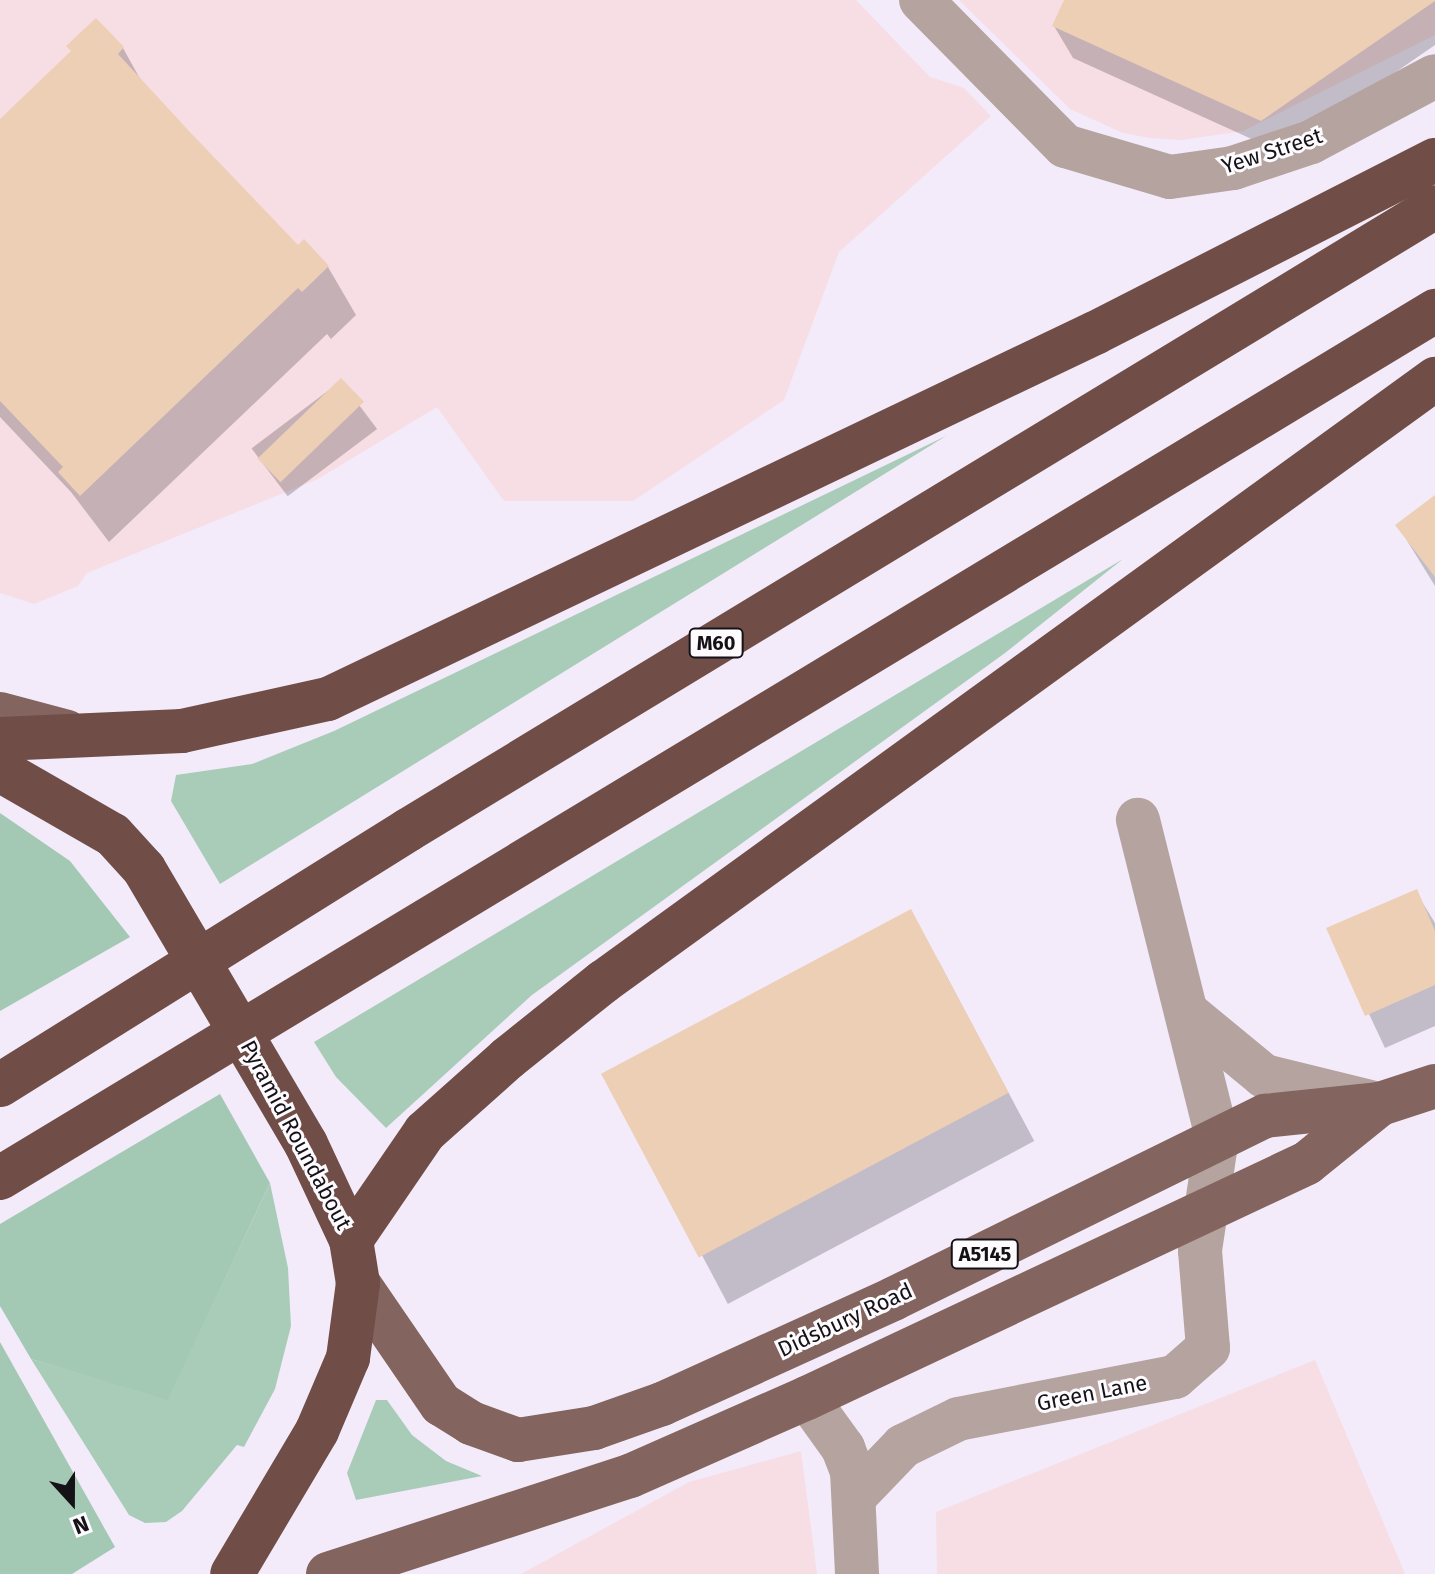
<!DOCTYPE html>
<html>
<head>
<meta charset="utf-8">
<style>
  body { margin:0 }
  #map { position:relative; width:1435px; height:1574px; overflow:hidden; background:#f3ebfa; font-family:"Fira Sans",sans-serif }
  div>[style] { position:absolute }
  .commercial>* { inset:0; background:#f7dde4 }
  .green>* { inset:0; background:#a9ccb9 }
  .forest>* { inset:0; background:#a3c8b4 }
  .shadow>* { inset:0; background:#0003; transform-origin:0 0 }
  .building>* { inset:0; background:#eccfb5; transform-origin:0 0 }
  .street>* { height:44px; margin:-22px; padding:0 22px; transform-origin:22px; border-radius:22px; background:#b5a39f }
  .primary>* { height:44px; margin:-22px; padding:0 22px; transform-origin:22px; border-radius:22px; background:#83645e }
  .highway>* { height:44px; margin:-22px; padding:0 22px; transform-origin:22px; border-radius:22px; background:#704e47 }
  span { translate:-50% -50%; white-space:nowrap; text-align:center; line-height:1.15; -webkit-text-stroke:6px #fdfbfe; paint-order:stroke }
  .shield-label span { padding:2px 6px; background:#fdfbfe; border:2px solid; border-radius:6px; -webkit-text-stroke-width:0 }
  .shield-label { font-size:20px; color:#151217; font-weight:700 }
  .street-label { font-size:22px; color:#151217 }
  .north { position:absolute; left:32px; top:1462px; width:80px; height:80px; -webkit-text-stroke:6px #fdfbfe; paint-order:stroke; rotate:159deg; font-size:22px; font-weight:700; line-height:32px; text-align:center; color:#151217 }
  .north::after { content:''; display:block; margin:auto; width:28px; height:36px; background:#151217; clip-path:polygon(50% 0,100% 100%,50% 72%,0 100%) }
</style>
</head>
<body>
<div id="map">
  <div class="commercial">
    <i style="clip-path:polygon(0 0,856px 0,930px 77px,964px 88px,991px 116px,839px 252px,784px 400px,633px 501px,504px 501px,437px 407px,318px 479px,87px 573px,78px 586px,34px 604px,0 593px)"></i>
    <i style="clip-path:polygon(959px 0,1435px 0,1435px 35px,1243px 131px,1182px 140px,1150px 138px,1123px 133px,1070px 109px)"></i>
    <i style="clip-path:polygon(1315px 1360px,1405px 1574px,937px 1574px,936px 1512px)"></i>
    <i style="clip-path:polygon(801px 1451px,817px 1574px,521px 1574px,689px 1482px)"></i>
  </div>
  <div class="green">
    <i style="clip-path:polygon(946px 436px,220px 884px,171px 801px,176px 775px,252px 764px,334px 731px)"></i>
    <i style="clip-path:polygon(1123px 559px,1005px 653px,532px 995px,386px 1128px,336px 1077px,314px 1042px)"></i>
    <i style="clip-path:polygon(270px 1183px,288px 1268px,291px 1326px,275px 1389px,244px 1447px,237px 1445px,182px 1511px,166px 1522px,145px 1523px,129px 1515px,31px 1359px,168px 1399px)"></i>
    <i style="clip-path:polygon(376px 1400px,387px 1400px,412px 1435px,446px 1461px,482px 1476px,356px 1500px,347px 1473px)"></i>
  </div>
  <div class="forest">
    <i style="clip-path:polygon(0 813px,70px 861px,130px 937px,0 1011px)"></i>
    <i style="clip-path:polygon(220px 1094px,270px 1183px,168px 1400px,31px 1359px,0 1306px,0 1224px)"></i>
    <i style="clip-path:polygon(0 1342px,115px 1547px,72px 1574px,0 1574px)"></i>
  </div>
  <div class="shadow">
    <i style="clip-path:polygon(1066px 0,1435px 0,1435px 45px,1280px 152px,1073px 58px,1054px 26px)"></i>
    <i style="clip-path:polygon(123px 48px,144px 86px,298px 248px,328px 267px,356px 315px,331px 339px,327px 334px,109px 542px,71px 492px,0 417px,0 122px)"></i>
    <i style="left:341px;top:381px;width:60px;height:112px;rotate:53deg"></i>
    <i style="clip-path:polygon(1435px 497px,1435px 586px,1398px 526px)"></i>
    <i style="clip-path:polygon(1416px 892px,1435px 923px,1435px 1026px,1385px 1048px,1329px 929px)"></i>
    <i style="left:938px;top:960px;width:205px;height:347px;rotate:62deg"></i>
  </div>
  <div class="building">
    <i style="clip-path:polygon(1064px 0,1435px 0,1435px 1px,1261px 121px,1052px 26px)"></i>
    <i style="clip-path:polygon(96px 18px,124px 47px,118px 54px,188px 130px,298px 245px,304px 239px,329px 266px,302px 292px,298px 288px,80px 496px,58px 472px,63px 467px,0 401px,0 119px,71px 51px,66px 46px)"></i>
    <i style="left:341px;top:378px;width:33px;height:116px;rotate:46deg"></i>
    <i style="clip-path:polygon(1435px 495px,1435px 577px,1395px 525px)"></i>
    <i style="clip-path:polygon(1417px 889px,1435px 931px,1435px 985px,1365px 1016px,1326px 928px)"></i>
    <i style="left:911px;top:909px;width:208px;height:351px;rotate:62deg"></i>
  </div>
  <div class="street">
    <i style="left:921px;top:0;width:205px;rotate:45.4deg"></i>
    <i style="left:1065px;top:146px;width:109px;rotate:16.4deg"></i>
    <i style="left:1170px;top:177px;width:64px;rotate:-8.1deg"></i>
    <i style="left:1233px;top:168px;width:82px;rotate:-18.4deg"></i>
    <i style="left:1311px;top:142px;width:140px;rotate:-28deg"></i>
    <i style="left:1190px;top:1015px;width:96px;rotate:39.5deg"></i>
    <i style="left:1264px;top:1076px;width:113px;rotate:13.8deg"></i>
    <i style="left:807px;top:1398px;width:62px;rotate:54.2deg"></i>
    <i style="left:843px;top:1448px;width:25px;rotate:69deg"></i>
    <i style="left:852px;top:1471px;width:103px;rotate:87.2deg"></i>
    <i style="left:854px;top:1497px;width:71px;rotate:-46.1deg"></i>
    <i style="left:903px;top:1446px;width:61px;rotate:-26.1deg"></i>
    <i style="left:958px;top:1419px;width:221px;rotate:-11deg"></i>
    <i style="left:1175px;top:1377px;width:44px;rotate:-41.3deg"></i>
    <i style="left:1208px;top:1348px;width:98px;rotate:-94.7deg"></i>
    <i style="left:1200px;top:1250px;width:114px;rotate:-81.4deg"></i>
    <i style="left:1217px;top:1137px;width:327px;rotate:-104deg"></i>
  </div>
  <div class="primary">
    <i style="left:0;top:714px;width:69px;rotate:15deg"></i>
    <i style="left:358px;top:1283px;width:147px;rotate:55.6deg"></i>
    <i style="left:441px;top:1404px;width:36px;rotate:32deg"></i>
    <i style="left:471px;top:1423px;width:50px;rotate:19.9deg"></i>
    <i style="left:518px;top:1440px;width:77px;rotate:-9deg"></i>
    <i style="left:594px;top:1428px;width:72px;rotate:-19.4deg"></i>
    <i style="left:662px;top:1404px;width:254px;rotate:-24.4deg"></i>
    <i style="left:893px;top:1299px;width:415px;rotate:-26.2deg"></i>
    <i style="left:1265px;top:1116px;width:116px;rotate:-6deg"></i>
    <i style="left:1380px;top:1104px;width:58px;rotate:-18.1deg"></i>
    <i style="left:328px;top:1574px;width:318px;rotate:-18deg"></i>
    <i style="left:630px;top:1476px;width:193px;rotate:-23.8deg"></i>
    <i style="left:807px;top:1398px;width:552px;rotate:-25.17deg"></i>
    <i style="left:1307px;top:1163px;width:94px;rotate:-38.9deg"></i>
  </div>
  <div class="highway">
    <i style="left:0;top:739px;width:182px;rotate:-2.5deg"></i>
    <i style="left:182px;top:731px;width:149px;rotate:-12.4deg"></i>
    <i style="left:328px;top:699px;width:850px;rotate:-25.51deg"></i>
    <i style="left:1095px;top:333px;width:381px;rotate:-27deg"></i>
    <i style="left:0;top:770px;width:130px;rotate:29.9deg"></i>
    <i style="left:113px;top:835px;width:46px;rotate:47.6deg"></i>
    <i style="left:144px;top:869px;width:319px;rotate:59.5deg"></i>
    <i style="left:306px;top:1144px;width:106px;rotate:64.9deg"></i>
    <i style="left:351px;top:1240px;width:44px;rotate:80.8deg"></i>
    <i style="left:358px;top:1283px;width:76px;rotate:97.6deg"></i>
    <i style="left:348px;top:1358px;width:79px;rotate:113deg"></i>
    <i style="left:317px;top:1431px;width:166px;rotate:120.7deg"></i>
    <i style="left:0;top:1085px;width:481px;rotate:-32deg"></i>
    <i style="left:408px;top:830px;width:1201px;rotate:-31.24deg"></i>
    <i style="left:0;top:1178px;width:1677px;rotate:-31.14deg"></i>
    <i style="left:351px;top:1240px;width:131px;rotate:-55.6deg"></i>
    <i style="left:425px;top:1132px;width:111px;rotate:-41.7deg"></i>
    <i style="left:508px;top:1058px;width:122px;rotate:-38.7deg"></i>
    <i style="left:603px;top:982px;width:1028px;rotate:-35.93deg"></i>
  </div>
  <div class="shield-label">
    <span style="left:716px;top:643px">M60</span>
    <span style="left:985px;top:1254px">A5145</span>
  </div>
  <div class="street-label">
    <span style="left:1272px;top:151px;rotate:-18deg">Yew Street</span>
    <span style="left:296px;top:1135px;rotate:62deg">Pyramid Roundabout</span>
    <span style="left:845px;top:1320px;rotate:-25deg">Didsbury Road</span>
    <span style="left:1092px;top:1393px;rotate:-11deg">Green Lane</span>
  </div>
  <div class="north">N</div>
</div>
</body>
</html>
